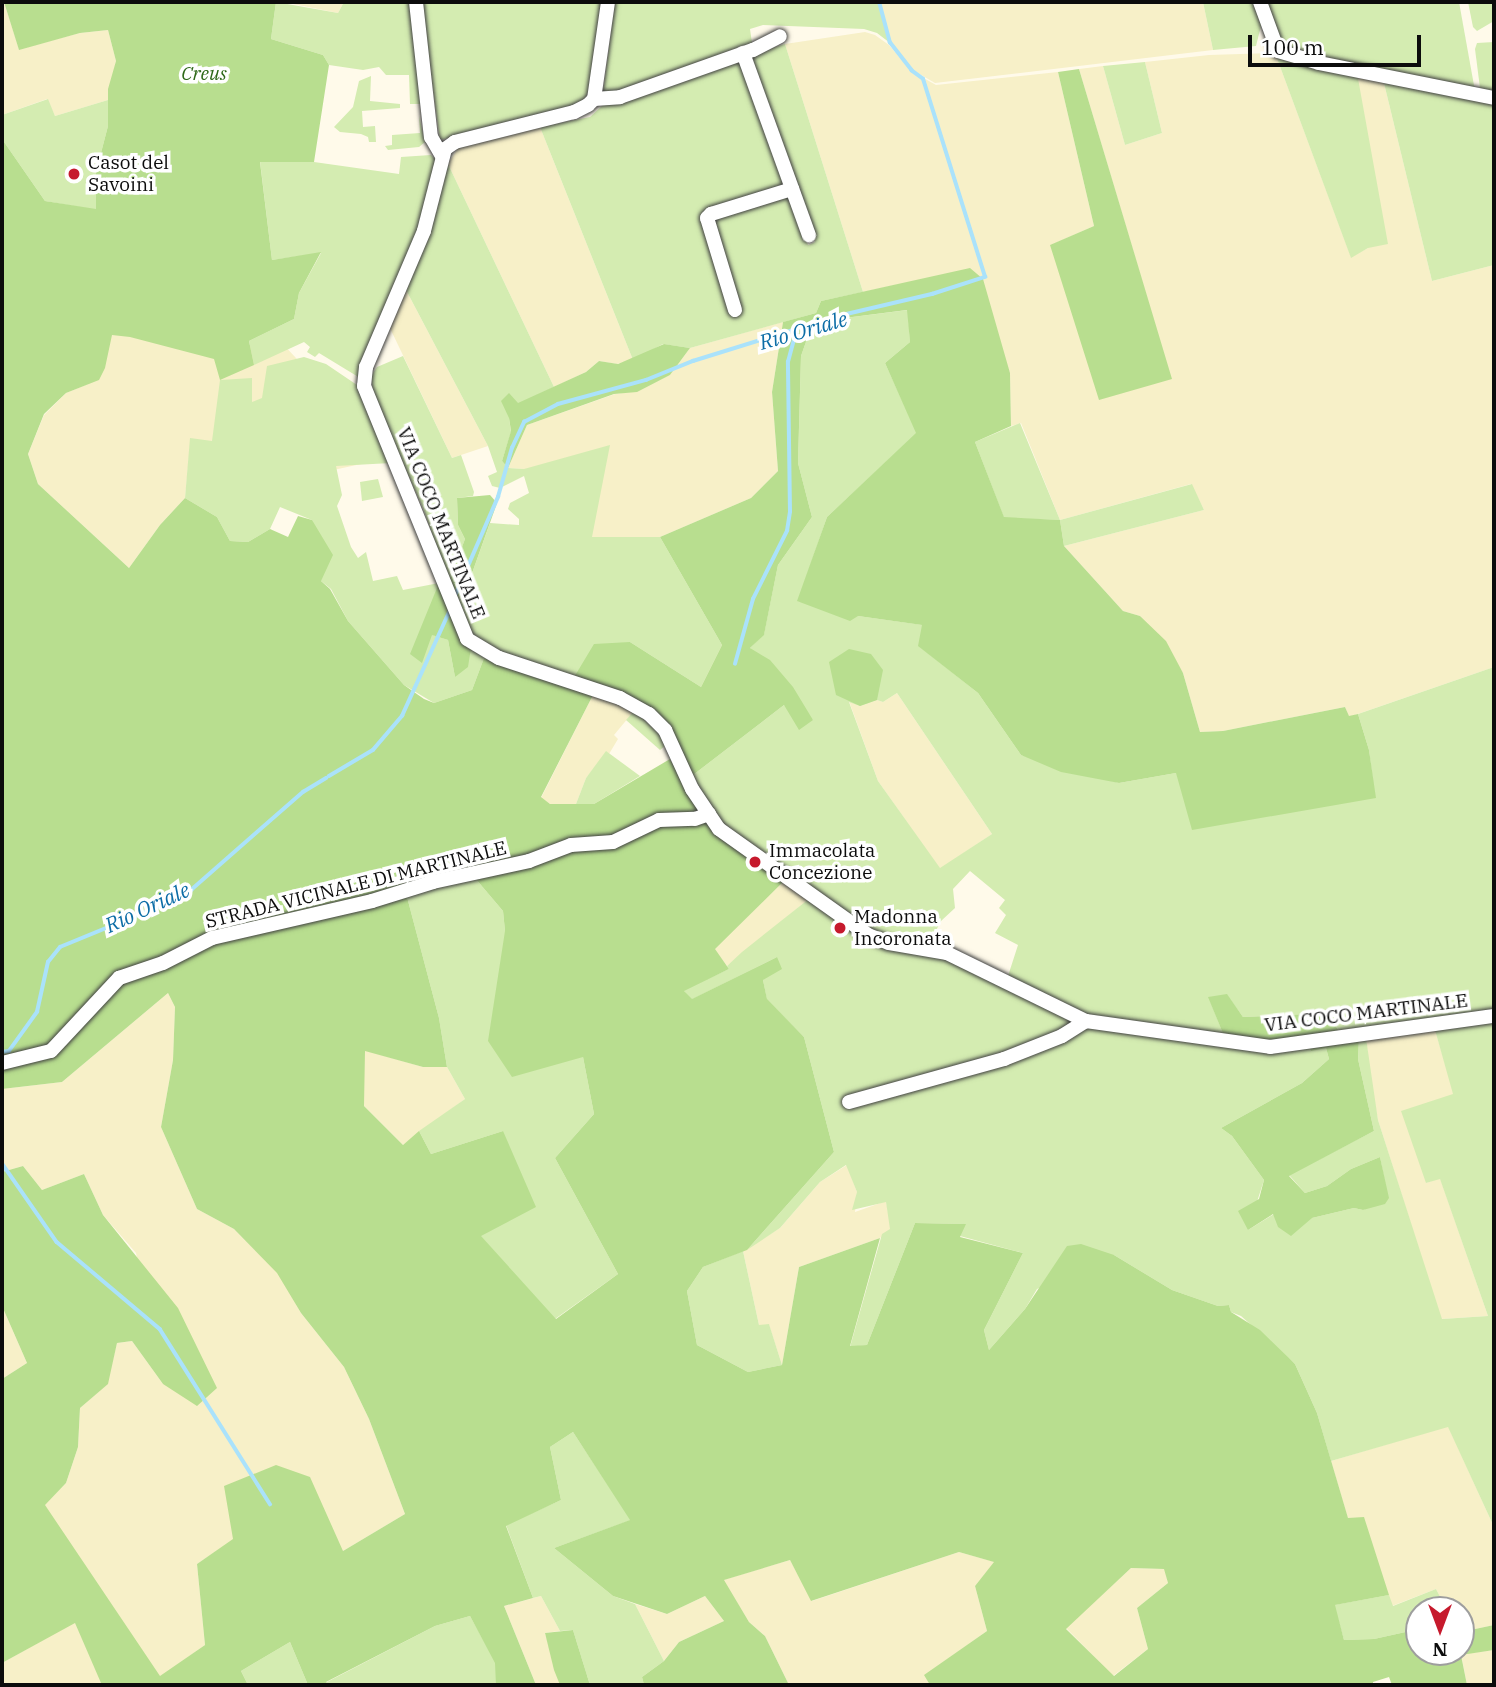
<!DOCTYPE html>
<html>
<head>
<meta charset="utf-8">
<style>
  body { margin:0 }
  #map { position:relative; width:1496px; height:1687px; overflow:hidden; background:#fffaea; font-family:"IBM Plex Serif",serif }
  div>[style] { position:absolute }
  .farmland>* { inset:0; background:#f7f0c8 }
  .green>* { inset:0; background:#d4ecb1 }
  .forest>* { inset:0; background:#b8de8f }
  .stream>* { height:3.5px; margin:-1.75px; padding:0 1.75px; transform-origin:1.75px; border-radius:1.75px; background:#aae2fb }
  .roads { filter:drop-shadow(0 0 2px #3f3f3f) drop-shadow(0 0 2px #3f3f3f) }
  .minor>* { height:14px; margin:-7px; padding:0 7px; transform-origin:7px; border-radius:7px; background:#fff }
  .dots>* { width:19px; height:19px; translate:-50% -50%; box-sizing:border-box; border:4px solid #fff; border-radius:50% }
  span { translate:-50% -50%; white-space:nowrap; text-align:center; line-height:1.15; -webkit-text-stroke:7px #fff; paint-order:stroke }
  .park-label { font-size:19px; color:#2d6818; font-style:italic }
  .poi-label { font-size:19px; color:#0c0c0c }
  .left { translate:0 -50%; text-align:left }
  .street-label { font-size:19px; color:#0c0c0c }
  .water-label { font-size:21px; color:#0c6da6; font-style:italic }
  .frame { position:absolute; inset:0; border:4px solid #0c0c0c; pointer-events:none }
  .north { position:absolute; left:1405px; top:1596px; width:70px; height:70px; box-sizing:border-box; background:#fff; border:2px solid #9e9e9e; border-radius:50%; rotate:180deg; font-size:19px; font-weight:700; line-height:28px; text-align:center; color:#0c0c0c }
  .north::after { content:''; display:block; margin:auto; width:24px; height:32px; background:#c61a2d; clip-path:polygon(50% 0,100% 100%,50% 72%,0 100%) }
  .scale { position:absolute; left:1248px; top:35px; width:173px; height:32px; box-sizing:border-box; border:4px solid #0c0c0c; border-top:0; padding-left:9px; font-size:21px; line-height:24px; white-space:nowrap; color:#0c0c0c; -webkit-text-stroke:5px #fff; paint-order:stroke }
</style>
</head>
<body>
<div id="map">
  <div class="farmland">
    <i style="clip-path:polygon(2px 2px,4px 2px,19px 49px,80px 33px,108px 30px,116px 61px,108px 100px,55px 116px,47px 99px,2px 115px)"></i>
    <i style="clip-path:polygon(283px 2px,344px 2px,338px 13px)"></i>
    <i style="clip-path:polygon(878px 2px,1203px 2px,1213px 50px,935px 83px,911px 69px,890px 43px)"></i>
    <i style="clip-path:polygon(865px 32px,875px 35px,889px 45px,911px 71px,936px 85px,1058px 72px,1094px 226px,1051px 245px,1171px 378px,1079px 69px,1103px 66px,1125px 145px,1162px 133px,1145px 62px,1209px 55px,1275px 53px,1351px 257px,1368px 248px,1357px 73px,1383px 79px,1432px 281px,1494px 265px,1494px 667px,1349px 717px,1345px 707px,1223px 731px,1200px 732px,1183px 673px,1140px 616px,1123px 611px,1064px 546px,1204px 510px,1191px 484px,1060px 520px,1021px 423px,1011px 426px,1010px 373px,970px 269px,863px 292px,785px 44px)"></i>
    <i style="clip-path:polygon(540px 127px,633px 360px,617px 364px,599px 361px,586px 372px,554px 387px,448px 164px,458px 148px)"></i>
    <i style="clip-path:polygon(405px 288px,488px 446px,452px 458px,389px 326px)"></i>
    <i style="clip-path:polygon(783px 322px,772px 392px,778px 471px,751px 498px,660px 537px,592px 537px,524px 469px,508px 468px,527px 425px,615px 394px,637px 391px,670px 375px,690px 348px)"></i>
    <i style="clip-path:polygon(96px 330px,203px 351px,282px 343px,389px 458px,273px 483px,190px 446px,185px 498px,160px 525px,129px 568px,38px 484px,28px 454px,44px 415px,66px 393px,88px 384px)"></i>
    <i style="clip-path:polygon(897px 693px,992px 834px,940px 869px,878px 781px,849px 701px,860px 706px,877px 700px,883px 702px)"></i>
    <i style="clip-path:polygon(593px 695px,634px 711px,614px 735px,618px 739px,609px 754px,607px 752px,586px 778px,576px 804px,550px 804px,541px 798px)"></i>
    <i style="clip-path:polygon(786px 879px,810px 898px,727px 966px,714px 949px)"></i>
    <i style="clip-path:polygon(168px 993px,175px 1007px,173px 1060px,161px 1127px,197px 1209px,234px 1229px,278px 1273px,301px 1313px,344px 1367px,369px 1419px,405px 1514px,343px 1551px,233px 1540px,197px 1564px,205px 1645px,160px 1677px,44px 1505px,66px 1483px,78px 1447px,80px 1408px,107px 1384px,117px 1343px,132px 1341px,163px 1384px,136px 1253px,103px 1215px,84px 1174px,42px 1190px,23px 1166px,2px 1172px,2px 1089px,62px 1082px)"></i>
    <i style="clip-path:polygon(1435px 1030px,1454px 1094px,1426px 1183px,1440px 1178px,1488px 1316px,1441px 1319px,1378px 1120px,1370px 1077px,1366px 1038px)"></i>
    <i style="clip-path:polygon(364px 1050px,423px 1067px,447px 1067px,465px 1099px,403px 1145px,364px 1106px)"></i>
    <i style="clip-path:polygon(847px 1165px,857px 1192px,855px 1212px,886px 1201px,891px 1229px,880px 1238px,799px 1267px,782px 1365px,769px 1325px,759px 1325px,743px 1251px,780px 1228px,820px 1182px)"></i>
    <i style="clip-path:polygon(2px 1306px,27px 1363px,2px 1379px)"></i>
    <i style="clip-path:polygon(1448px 1426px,1494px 1527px,1494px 1625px,1461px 1632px,1461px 1610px,1447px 1610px,1436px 1589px,1392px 1606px,1348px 1519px,1331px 1461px)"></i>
    <i style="clip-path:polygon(959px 1552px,995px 1562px,975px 1586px,987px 1631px,925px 1675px,930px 1685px,789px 1685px,765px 1636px,749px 1622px,723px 1580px,790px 1560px,812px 1601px)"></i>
    <i style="clip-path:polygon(1131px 1568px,1165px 1569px,1168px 1583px,1137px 1608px,1148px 1649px,1113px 1676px,1066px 1628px)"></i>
    <i style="clip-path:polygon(541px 1596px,560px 1631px,545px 1633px,560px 1685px,536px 1685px,504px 1606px)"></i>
    <i style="clip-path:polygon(705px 1596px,724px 1621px,679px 1642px,664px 1661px,635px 1604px,667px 1614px)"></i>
    <i style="clip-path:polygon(75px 1622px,102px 1684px,2px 1685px,2px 1663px)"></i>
    <i style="clip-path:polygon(1494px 1650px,1494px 1685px,1467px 1685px,1461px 1654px)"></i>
  </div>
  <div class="green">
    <i style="clip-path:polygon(276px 2px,338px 13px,344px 2px,412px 2px,423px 104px,410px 104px,409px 75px,386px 75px,379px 67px,363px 70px,329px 65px,323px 55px,271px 39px)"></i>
    <i style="clip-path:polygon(421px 2px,601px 2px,589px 91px,583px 101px,570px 107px,440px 140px)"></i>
    <i style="clip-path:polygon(615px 2px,878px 2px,890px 43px,877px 33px,864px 29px,763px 25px,750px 29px,753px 50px,611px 93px,603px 93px)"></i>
    <i style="clip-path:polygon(1203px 2px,1256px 2px,1262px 22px,1256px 46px,1213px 50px)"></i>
    <i style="clip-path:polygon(1264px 2px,1459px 2px,1475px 91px,1294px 55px,1283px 45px)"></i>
    <i style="clip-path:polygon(1468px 2px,1494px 2px,1494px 21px,1477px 31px,1473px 27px)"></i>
    <i style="clip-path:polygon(1494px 42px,1494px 92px,1480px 88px,1475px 49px,1477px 43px)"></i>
    <i style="clip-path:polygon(785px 44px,863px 292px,821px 301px,816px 313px,690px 348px,663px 344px,633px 360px,540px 127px,590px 117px,603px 105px,739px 58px,808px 245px,815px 242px,746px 56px)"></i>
    <i style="clip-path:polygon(1275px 53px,1357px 73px,1388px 244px,1368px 248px,1351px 258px)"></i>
    <i style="clip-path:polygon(1145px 62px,1162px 133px,1125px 145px,1103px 66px)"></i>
    <i style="clip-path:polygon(371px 76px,370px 101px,400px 104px,400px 108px,362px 111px,363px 127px,375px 126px,376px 142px,369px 142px,368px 137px,361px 134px,340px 132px,334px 127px,353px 107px,359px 81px)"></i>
    <i style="clip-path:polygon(1383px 79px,1494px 103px,1494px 265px,1432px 281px)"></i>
    <i style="clip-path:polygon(48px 99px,55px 116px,108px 100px,108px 126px,96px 172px,96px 210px,45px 201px,2px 139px,2px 115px)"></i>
    <i style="clip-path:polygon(419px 116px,425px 142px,419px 147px,388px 150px,385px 146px,392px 145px,392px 135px,420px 133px)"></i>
    <i style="clip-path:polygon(431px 155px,438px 162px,431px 194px,360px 378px,319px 353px,315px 357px,307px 352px,310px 347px,304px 342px,254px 365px,249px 341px,294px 319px,299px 293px,321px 253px,272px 260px,260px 161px,314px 162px,399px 174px,401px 157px)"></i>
    <i style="clip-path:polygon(448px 164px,554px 387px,518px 404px,509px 418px,511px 432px,502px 461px,508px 468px,524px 469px,610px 445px,592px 537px,660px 537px,722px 645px,701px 687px,630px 642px,573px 679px,498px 654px,475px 639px,457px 599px,470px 579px,490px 523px,519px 525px,519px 519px,508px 509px,510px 503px,529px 493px,524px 476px,500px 488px,492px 486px,488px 476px,497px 472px,488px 446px,405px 288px)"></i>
    <i style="clip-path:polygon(evenodd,908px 310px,910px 342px,885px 363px,917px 433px,827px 517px,798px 601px,858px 616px,923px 625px,919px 646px,978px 693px,1021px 755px,1119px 783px,1176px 773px,1375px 798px,1369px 750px,1358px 714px,1494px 667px,1494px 1012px,1340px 1033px,1328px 1013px,1243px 1017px,1227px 995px,1209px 998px,1224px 1036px,1087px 1015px,1008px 976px,1018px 945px,995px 933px,1006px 915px,999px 908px,1005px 900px,970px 871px,953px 889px,955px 908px,941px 921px,931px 940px,911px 941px,872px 932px,720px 826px,693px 775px,784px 705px,813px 720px,750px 648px,764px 634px,778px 565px,812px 517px,798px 463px,801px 356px,813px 322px,908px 310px,897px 693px,992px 834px,940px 868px,878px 781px,849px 702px,860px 706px,877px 700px,883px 702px,897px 693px)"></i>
    <i style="clip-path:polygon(403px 356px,452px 458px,461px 455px,474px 492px,473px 496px,457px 498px,458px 525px,465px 539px,449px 581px,423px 508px,375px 402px,371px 376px,377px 367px)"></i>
    <i style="clip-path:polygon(304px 357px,326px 364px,357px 385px,391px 463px,336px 466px,342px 495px,337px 506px,351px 547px,358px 558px,366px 552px,373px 581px,397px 576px,403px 590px,439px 583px,433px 635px,448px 640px,455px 677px,471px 648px,484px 658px,472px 690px,434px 703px,404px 685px,348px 621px,331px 589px,321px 581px,312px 520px,280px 507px,270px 529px,248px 542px,230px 541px,217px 517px,185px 498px,190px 438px,212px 441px,220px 380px,252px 378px,252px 402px,262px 398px,267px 366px)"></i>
    <i style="clip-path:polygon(1020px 423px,1060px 520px,1192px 484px,1204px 510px,1064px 546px,1060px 520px,1004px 518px,975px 442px)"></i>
    <i style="clip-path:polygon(378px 479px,383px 497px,362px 501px,360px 482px)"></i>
    <i style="clip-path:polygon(634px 711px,656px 730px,666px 745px,660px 750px,626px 720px)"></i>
    <i style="clip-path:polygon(606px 751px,640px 776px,594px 804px,576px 804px,586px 778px)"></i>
    <i style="clip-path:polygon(458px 858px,503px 911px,505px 931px,583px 1057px,594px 1114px,555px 1158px,618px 1274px,555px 1319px,480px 1236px,503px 1131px,431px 1154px,419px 1131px,465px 1099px,447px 1067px,439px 1018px,402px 878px)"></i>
    <i style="clip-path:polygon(810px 898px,827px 914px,931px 952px,1088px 1026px,1326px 1048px,1329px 1059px,1302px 1083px,1221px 1128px,1232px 1136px,1264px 1180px,1248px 1230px,1274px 1214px,1312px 1218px,1354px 1208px,1363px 1210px,1388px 1198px,1380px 1157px,1351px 1169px,1327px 1186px,1305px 1193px,1289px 1175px,1374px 1131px,1358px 1059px,1359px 1039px,1366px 1038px,1378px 1120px,1442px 1319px,1488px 1316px,1440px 1179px,1426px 1183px,1401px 1111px,1453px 1094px,1435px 1030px,1494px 1022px,1494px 1527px,1448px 1427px,1331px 1461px,1317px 1413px,1295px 1364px,1241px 1316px,1231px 1312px,1229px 1305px,1218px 1306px,1172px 1290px,1114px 1255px,1037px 1289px,1025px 1309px,989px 1350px,984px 1330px,1023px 1253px,960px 1236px,965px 1224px,915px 1223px,867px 1345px,850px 1347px,882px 1234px,890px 1229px,886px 1202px,852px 1210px,857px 1192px,846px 1165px,820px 1182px,780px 1228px,747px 1250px,834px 1152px,804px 1037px,767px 1000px,763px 980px,777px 957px,691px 1000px,683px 990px,729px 969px,727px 966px,742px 952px)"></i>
    <i style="clip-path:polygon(743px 1251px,759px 1325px,769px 1324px,782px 1365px,748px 1372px,697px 1345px,687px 1291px,703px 1267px)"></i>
    <i style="clip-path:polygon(573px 1432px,631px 1520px,554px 1548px,613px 1596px,635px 1604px,664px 1661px,642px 1677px,644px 1685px,590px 1685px,573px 1630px,560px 1631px,541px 1596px,533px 1598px,506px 1525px,561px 1500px,550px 1447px)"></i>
    <i style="clip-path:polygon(1436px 1589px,1447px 1610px,1419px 1610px,1419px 1629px,1374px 1639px,1344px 1640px,1334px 1605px,1389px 1595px,1393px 1606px)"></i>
    <i style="clip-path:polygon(470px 1616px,496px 1663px,496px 1685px,328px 1685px,325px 1683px,435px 1626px)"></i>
    <i style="clip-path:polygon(290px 1642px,308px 1685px,248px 1685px,241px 1671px)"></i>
  </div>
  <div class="forest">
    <i style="clip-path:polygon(evenodd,4px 2px,276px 2px,271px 39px,323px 55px,329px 65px,314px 162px,260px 162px,272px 260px,321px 252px,299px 293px,294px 319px,249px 341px,254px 365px,220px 380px,214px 359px,130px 337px,112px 335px,105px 368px,99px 380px,66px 393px,44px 414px,28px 454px,38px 484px,129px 568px,160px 525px,185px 498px,217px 517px,230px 541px,248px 542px,270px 529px,288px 537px,298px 516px,312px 520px,333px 555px,321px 581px,330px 589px,348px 621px,404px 685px,424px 699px,434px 703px,472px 690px,484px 658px,593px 695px,541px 797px,550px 804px,594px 804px,670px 759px,712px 829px,786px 879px,715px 949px,729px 969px,684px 991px,692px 999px,777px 957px,782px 969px,763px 980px,767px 999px,804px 1037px,834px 1152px,747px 1250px,703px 1267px,687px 1291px,697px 1345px,748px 1372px,782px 1365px,799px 1267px,880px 1238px,850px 1346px,867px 1345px,915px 1223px,966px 1224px,960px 1237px,1023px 1253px,984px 1330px,989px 1350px,1025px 1309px,1067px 1246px,1081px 1244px,1114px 1255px,1172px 1290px,1218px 1306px,1229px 1305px,1231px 1312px,1260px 1330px,1295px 1364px,1317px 1413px,1348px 1518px,1364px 1517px,1389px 1595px,1335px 1605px,1344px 1640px,1374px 1639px,1419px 1629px,1419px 1652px,1461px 1652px,1461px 1632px,1494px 1625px,1494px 1650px,1461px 1655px,1467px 1685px,1392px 1685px,1389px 1677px,1373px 1682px,1373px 1685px,930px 1685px,924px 1675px,987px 1631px,975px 1586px,994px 1562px,959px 1552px,811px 1601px,790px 1560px,724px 1580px,749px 1622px,765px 1636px,789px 1685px,644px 1685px,642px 1677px,664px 1661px,679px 1642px,724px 1621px,705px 1596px,667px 1614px,613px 1596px,554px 1548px,630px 1520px,573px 1432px,550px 1447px,561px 1500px,506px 1526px,533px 1598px,504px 1606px,536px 1685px,496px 1685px,495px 1663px,470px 1616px,435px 1626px,326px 1682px,328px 1685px,308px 1685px,290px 1642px,241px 1671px,248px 1685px,98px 1685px,101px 1683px,75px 1623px,2px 1663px,2px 1379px,27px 1363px,2px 1306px,2px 1172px,23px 1166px,42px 1190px,84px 1174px,103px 1215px,178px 1308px,217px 1388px,197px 1406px,163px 1384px,132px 1341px,117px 1343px,108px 1384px,80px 1408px,78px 1447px,66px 1483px,45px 1505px,160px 1676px,205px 1645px,197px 1564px,233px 1539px,224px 1486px,276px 1465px,310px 1477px,343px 1551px,405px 1514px,369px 1419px,344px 1367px,301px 1313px,277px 1273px,234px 1229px,197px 1209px,161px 1127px,173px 1060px,175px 1007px,168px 993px,62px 1082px,2px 1089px,2px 139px,45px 201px,96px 209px,96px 172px,108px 126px,108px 89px,116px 61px,108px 30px,80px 33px,19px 50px,4px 2px,458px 858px,503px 911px,505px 931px,488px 1041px,512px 1077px,583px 1057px,594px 1114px,555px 1158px,618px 1274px,556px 1319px,481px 1236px,536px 1207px,503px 1131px,431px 1154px,419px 1131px,403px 1145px,364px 1106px,365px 1051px,423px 1067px,447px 1067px,439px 1018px,402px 878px,458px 858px,4px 2px,1131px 1568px,1164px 1569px,1168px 1583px,1137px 1608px,1148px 1649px,1114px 1676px,1066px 1629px,1131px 1568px)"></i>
    <i style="clip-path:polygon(1079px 69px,1172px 379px,1099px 400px,1050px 245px,1094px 226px,1058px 72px)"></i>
    <i style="clip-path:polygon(970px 268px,983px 279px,1010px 373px,1011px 426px,975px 442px,1004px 517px,1060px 520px,1064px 546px,1123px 611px,1140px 616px,1166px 641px,1183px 673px,1200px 732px,1223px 731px,1345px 707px,1349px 716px,1358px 714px,1369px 750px,1376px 798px,1192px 830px,1176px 773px,1119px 783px,1061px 772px,1021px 755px,978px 693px,918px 646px,922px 625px,858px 616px,850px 621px,797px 601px,827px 517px,916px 433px,885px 363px,910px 342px,907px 310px,813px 322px,801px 356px,798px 463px,812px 517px,778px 565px,764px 635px,750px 648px,770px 660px,793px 687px,813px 720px,799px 730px,784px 705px,693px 775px,667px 728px,573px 679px,594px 644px,630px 642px,701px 687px,722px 645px,660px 537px,751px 498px,778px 471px,772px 392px,783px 322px,816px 313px,821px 301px)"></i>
    <i style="clip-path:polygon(664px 344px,690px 348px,670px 375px,637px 392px,614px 394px,527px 425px,508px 468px,502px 461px,511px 431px,509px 418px,501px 401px,509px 393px,518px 403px,586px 372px,599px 361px,618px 364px)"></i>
    <i style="clip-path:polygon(490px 495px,497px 503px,470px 579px,457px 599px,449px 581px,465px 539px,458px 525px,457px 498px)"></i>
    <i style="clip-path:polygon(439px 583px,471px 648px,468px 667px,455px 677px,448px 640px,432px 635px,422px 663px,410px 654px)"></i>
    <i style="clip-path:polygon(849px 649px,871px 654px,883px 670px,877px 700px,860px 706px,836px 695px,829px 662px)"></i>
    <i style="clip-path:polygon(1227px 994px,1243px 1017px,1328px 1013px,1340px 1033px,1271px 1043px,1224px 1036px,1208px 997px)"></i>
    <i style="clip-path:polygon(1359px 1039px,1358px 1059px,1374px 1131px,1289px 1176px,1305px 1193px,1327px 1186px,1351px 1169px,1380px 1157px,1389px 1198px,1385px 1204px,1363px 1210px,1354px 1208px,1312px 1218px,1291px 1236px,1278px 1227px,1273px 1214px,1248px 1230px,1238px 1211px,1259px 1199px,1264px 1180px,1232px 1136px,1221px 1128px,1302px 1083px,1329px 1059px,1326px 1048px,1311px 1051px,1309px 1046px)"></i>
    <i style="clip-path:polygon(573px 1630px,590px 1685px,560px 1685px,554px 1670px,545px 1633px)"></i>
  </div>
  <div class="stream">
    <i style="left:455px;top:596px;width:108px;rotate:-66.5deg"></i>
    <i style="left:498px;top:497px;width:51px;rotate:-74.1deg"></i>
    <i style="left:512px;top:448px;width:29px;rotate:-65deg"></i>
    <i style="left:524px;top:422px;width:38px;rotate:-28deg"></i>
    <i style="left:558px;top:404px;width:91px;rotate:-15.3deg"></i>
    <i style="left:646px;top:380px;width:51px;rotate:-22deg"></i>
    <i style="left:693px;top:361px;width:152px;rotate:-17.2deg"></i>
    <i style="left:838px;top:316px;width:97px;rotate:-13.2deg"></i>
    <i style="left:932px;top:294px;width:56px;rotate:-17.8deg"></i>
    <i style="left:985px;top:277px;width:207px;rotate:-107.4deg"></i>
    <i style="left:923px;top:79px;width:14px;rotate:-144deg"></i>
    <i style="left:912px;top:71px;width:36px;rotate:-128deg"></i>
    <i style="left:890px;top:43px;width:42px;rotate:-105deg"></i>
    <i style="left:735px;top:664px;width:67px;rotate:-74.5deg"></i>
    <i style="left:753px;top:599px;width:76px;rotate:-63.4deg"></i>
    <i style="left:787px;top:531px;width:19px;rotate:-81deg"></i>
    <i style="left:790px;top:512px;width:150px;rotate:-90.8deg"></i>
    <i style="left:788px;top:362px;width:34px;rotate:-75deg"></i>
    <i style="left:329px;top:776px;width:51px;rotate:-30.6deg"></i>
    <i style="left:373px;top:750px;width:45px;rotate:-49.5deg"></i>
    <i style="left:402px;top:716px;width:119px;rotate:-65.6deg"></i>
    <i style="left:2px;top:1052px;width:7px;rotate:-8deg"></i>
    <i style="left:9px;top:1051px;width:48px;rotate:-54.3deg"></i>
    <i style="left:37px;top:1012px;width:51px;rotate:-77.6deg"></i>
    <i style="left:48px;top:962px;width:19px;rotate:-51deg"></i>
    <i style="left:60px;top:947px;width:113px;rotate:-22.3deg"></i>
    <i style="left:165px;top:904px;width:30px;rotate:-28deg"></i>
    <i style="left:191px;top:890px;width:149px;rotate:-41.2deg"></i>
    <i style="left:303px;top:792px;width:27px;rotate:-31deg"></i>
    <i style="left:2px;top:1163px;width:96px;rotate:55.2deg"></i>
    <i style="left:57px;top:1242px;width:135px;rotate:40.2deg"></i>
    <i style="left:160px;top:1329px;width:207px;rotate:57.8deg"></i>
  </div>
  <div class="roads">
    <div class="minor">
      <i style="left:416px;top:2px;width:136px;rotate:83.7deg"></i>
      <i style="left:431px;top:137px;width:22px;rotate:60deg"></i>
      <i style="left:608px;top:2px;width:98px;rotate:98.2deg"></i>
      <i style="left:594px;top:99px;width:8px;rotate:135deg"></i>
      <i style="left:588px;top:105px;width:16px;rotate:153deg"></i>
      <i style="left:574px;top:112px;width:123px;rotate:165.9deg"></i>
      <i style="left:455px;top:142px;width:12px;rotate:145deg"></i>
      <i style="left:445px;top:149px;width:85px;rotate:104.4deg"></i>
      <i style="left:424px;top:231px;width:148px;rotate:113.1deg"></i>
      <i style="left:366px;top:367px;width:19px;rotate:96deg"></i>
      <i style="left:364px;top:386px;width:273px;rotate:67.8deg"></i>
      <i style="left:467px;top:639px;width:37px;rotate:31deg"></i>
      <i style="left:499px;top:658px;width:127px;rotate:18.3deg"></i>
      <i style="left:620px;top:698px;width:33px;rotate:29deg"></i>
      <i style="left:649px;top:714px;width:23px;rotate:45deg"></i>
      <i style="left:665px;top:730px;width:65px;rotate:65.4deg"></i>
      <i style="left:692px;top:789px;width:48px;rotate:56deg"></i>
      <i style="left:719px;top:829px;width:183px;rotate:35.4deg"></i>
      <i style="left:868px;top:935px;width:22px;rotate:21deg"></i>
      <i style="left:889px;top:943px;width:59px;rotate:9.8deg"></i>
      <i style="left:947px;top:953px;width:155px;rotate:26.1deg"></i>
      <i style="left:1086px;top:1021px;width:186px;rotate:8deg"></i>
      <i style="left:1270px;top:1047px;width:226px;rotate:-7.9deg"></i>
      <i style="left:1260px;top:2px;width:52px;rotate:69.8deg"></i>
      <i style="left:1278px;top:51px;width:43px;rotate:16.3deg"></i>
      <i style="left:1319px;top:63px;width:178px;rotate:11.3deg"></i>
      <i style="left:743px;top:53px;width:194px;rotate:70.1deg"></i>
      <i style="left:594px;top:99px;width:26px;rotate:-4deg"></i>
      <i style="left:620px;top:97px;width:141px;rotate:-19.5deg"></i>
      <i style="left:753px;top:50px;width:30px;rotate:-27deg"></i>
      <i style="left:735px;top:310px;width:96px;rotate:-106.9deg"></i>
      <i style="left:707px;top:218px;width:6px;rotate:-45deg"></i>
      <i style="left:711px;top:214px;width:85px;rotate:-17.2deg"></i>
      <i style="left:2px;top:1063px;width:50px;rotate:-13.8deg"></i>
      <i style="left:51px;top:1051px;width:100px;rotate:-47deg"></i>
      <i style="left:119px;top:978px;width:46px;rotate:-18.8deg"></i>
      <i style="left:163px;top:963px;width:55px;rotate:-27deg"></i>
      <i style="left:212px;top:938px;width:164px;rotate:-13deg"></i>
      <i style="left:372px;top:901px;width:64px;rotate:-17.3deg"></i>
      <i style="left:433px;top:882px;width:98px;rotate:-12.3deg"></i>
      <i style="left:529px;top:861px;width:45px;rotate:-20.9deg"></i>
      <i style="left:571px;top:845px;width:42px;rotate:-4.1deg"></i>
      <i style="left:613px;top:842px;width:51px;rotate:-25.6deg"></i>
      <i style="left:659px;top:820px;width:36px;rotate:-2deg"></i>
      <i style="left:695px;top:819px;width:15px;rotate:-20deg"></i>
      <i style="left:849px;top:1102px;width:161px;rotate:-15.5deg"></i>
      <i style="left:1004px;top:1059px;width:62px;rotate:-21.6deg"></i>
      <i style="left:1062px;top:1036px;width:28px;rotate:-32deg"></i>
    </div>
  </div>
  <div class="dots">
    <i style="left:74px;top:174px;background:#c61a2d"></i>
    <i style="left:755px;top:862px;background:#c61a2d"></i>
    <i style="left:840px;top:928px;background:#c61a2d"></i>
  </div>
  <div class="park-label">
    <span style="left:204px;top:74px">Creus</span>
  </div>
  <div class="poi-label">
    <span class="left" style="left:88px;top:174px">Casot del<br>Savoini</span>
    <span class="left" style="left:769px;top:862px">Immacolata<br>Concezione</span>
    <span class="left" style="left:854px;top:928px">Madonna<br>Incoronata</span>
  </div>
  <div class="street-label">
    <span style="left:441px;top:523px;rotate:68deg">VIA COCO MARTINALE</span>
    <span style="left:356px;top:885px;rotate:-14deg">STRADA VICINALE DI MARTINALE</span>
    <span style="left:1366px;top:1013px;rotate:-7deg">VIA COCO MARTINALE</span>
  </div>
  <div class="water-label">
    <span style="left:803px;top:330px;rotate:-16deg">Rio Oriale</span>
    <span style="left:147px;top:907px;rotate:-25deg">Rio Oriale</span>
  </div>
  <div class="frame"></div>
  <div class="north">N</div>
  <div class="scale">100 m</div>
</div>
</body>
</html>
